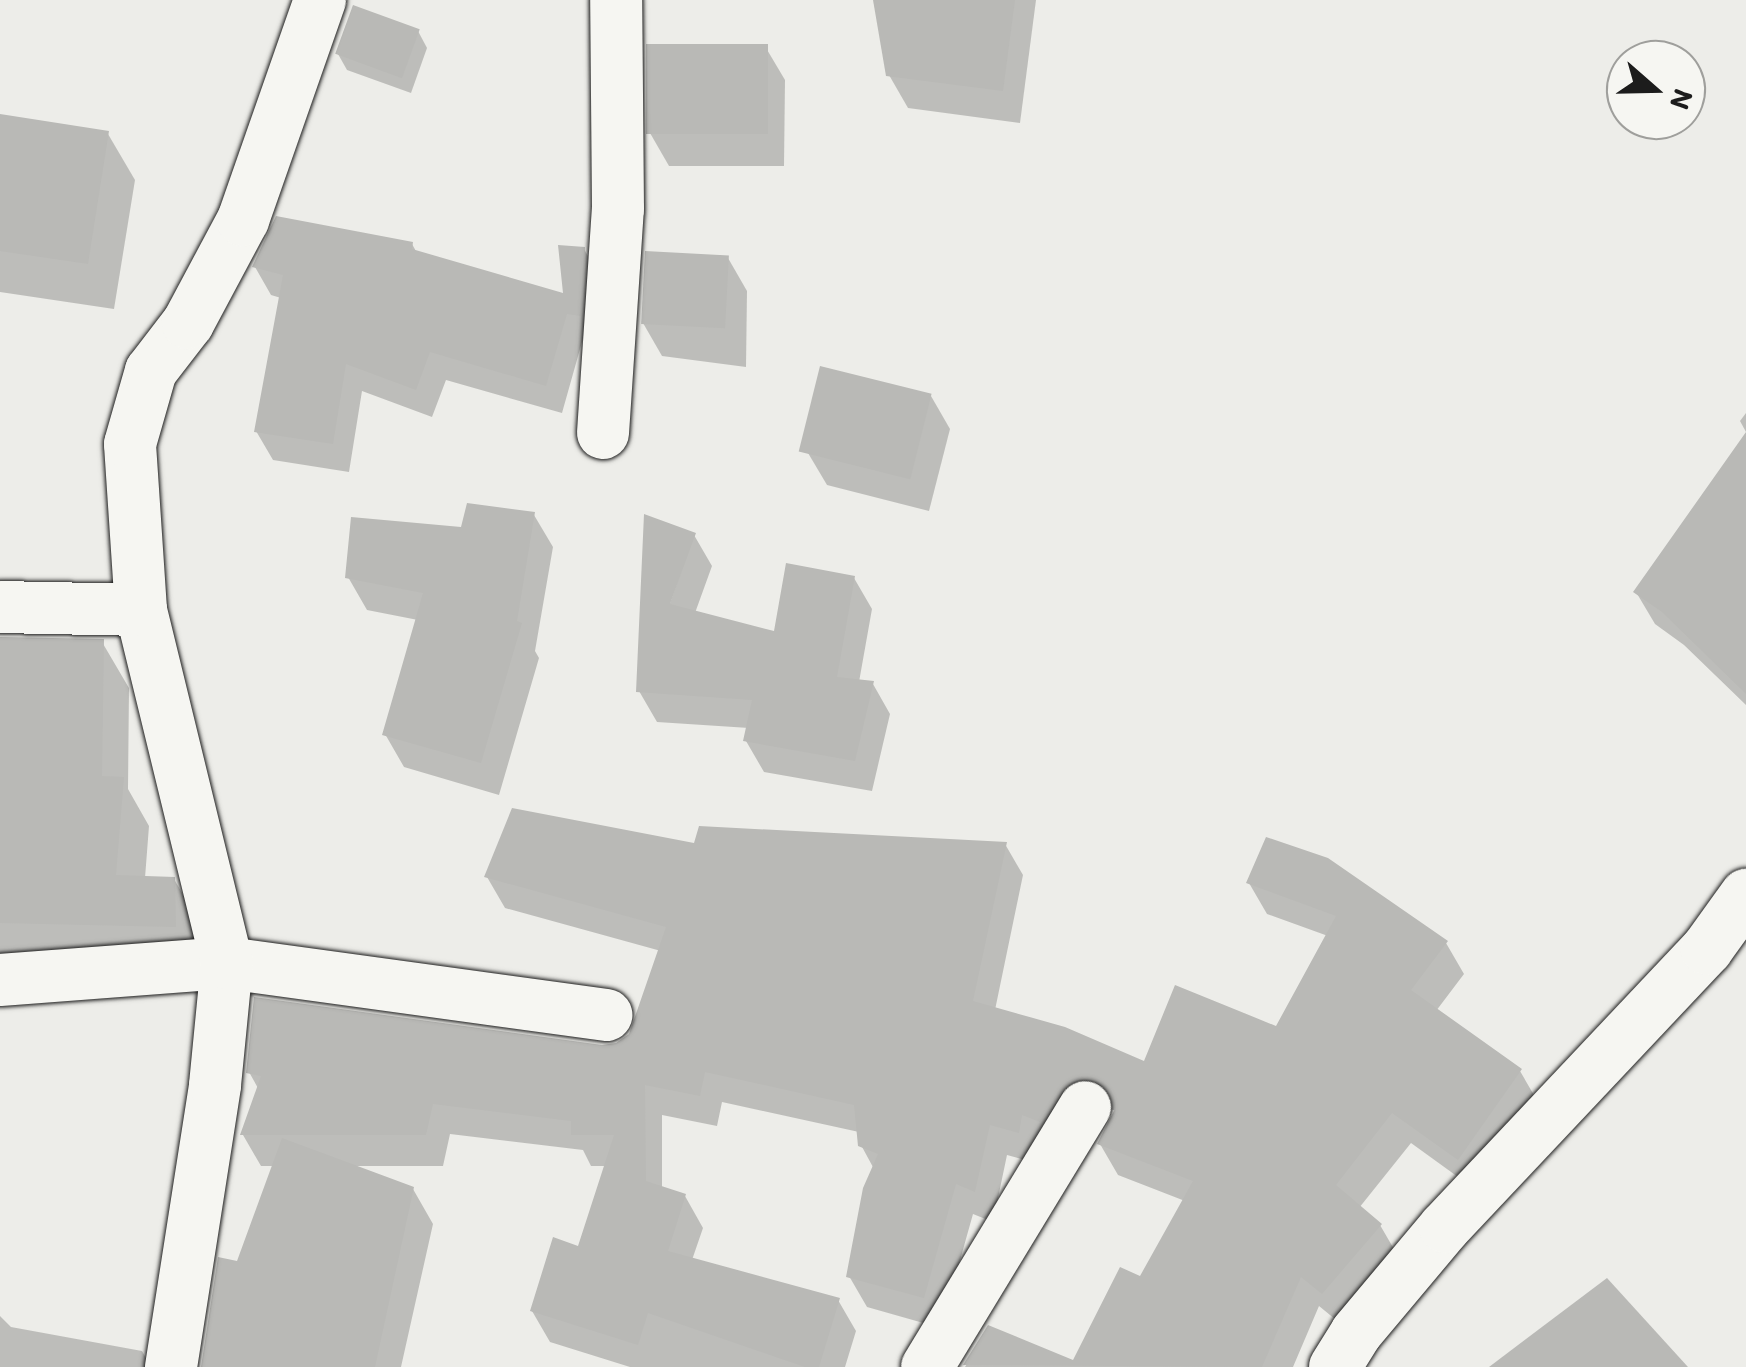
<!DOCTYPE html>
<html>
<head>
<meta charset="utf-8">
<style>
  body { margin:0 }
  #map { position:relative; width:1746px; height:1367px; overflow:hidden; background:#edede9; font-family:Itim,sans-serif }
  div>[style] { position:absolute }
  .shadow>* { inset:0; background:#0003 }
  .building>* { inset:0; background:#b9b9b6; transform-origin:0 0 }
  .roads { filter:drop-shadow(0 0 2px #1c1c1c) drop-shadow(0 0 2px #1c1c1c) }
  .minor>* { height:52px; margin:-26px; padding:0 26px; transform-origin:26px; border-radius:26px; background:#f6f6f2 }
  span { translate:-50% -50%; white-space:nowrap; text-align:center; line-height:1.15; -webkit-text-stroke:8px #f6f6f2; paint-order:stroke }
  .north { position:absolute; left:1606px; top:40px; width:100px; height:100px; box-sizing:border-box; background:#f6f6f2; border:2px solid #9f9f9c; border-radius:50%; rotate:110deg; font-size:28px; font-weight:700; line-height:40px; text-align:center; color:#1c1c1c }
  .north::after { content:''; display:block; margin:auto; width:35px; height:45px; background:#1c1c1c; clip-path:polygon(50% 0,100% 100%,50% 72%,0 100%) }
</style>
</head>
<body>
<div id="map">
  <div class="shadow">
    <i style="clip-path:polygon(880px 0,1036px 0,1020px 123px,908px 108px,889px 75px)"></i>
    <i style="clip-path:polygon(418px 31px,427px 48px,411px 93px,347px 70px,338px 54px)"></i>
    <i style="clip-path:polygon(766px 48px,785px 80px,784px 166px,669px 166px,650px 133px)"></i>
    <i style="clip-path:polygon(0 117px,108px 134px,135px 180px,114px 309px,0 292px)"></i>
    <i style="clip-path:polygon(412px 244px,417px 253px,566px 296px,584px 249px,600px 278px,562px 413px,446px 380px,432px 417px,362px 391px,349px 472px,273px 460px,256px 431px,281px 298px,271px 295px,255px 267px)"></i>
    <i style="clip-path:polygon(728px 258px,747px 291px,746px 367px,662px 356px,643px 323px)"></i>
    <i style="clip-path:polygon(931px 396px,950px 429px,929px 511px,827px 485px,808px 453px)"></i>
    <i style="clip-path:polygon(1746px 413px,1746px 432px,1740px 421px)"></i>
    <i style="clip-path:polygon(534px 515px,553px 547px,535px 651px,539px 658px,499px 795px,404px 767px,385px 734px,418px 620px,367px 610px,348px 577px,463px 529px)"></i>
    <i style="clip-path:polygon(1746px 527px,1746px 705px,1684px 645px,1655px 624px,1636px 592px)"></i>
    <i style="clip-path:polygon(694px 535px,712px 566px,695px 613px,776px 634px,854px 578px,872px 609px,859px 682px,873px 684px,890px 714px,872px 791px,764px 772px,746px 741px,749px 728px,657px 722px,639px 691px)"></i>
    <i style="clip-path:polygon(0 640px,102px 642px,129px 688px,128px 789px,149px 826px,145px 878px,174px 879px,201px 926px,201px 973px,0 969px)"></i>
    <i style="clip-path:polygon(1005px 844px,1023px 875px,995px 1010px,1145px 1064px,1277px 1029px,1328px 936px,1267px 914px,1249px 883px,1446px 943px,1464px 974px,1436px 1011px,1520px 1071px,1538px 1102px,1476px 1190px,1411px 1143px,1359px 1208px,1380px 1225px,1398px 1256px,1341px 1324px,1319px 1306px,1293px 1367px,965px 1367px,989px 1328px,1074px 1363px,1142px 1279px,1185px 1201px,1118px 1175px,1100px 1144px,1117px 1111px,1106px 1108px,1036px 1163px,1007px 1155px,993px 1222px,973px 1214px,941px 1328px,867px 1307px,849px 1276px,874px 1169px,861px 1145px,859px 1132px,722px 1102px,717px 1126px,662px 1115px,662px 1189px,685px 1196px,703px 1228px,692px 1260px,838px 1300px,856px 1331px,845px 1367px,630px 1367px,550px 1342px,532px 1311px,580px 1249px,607px 1166px,591px 1166px,583px 1150px,450px 1134px,443px 1166px,351px 1166px,413px 1189px,433px 1224px,401px 1367px,204px 1367px,274px 1166px,261px 1166px,243px 1135px,259px 1090px,249px 1072px,602px 1047px,619px 1045px,632px 1034px,661px 951px,505px 908px,487px 877px,696px 846px)"></i>
    <i style="clip-path:polygon(0 1316px,11px 1327px,142px 1351px,151px 1367px,0 1367px)"></i>
  </div>
  <div class="building">
    <i style="clip-path:polygon(873px 0,1015px 0,1003px 91px,886px 76px)"></i>
    <i style="left:353px;top:5px;width:71px;height:52px;rotate:20deg"></i>
    <i style="left:646px;top:44px;width:122px;height:90px"></i>
    <i style="clip-path:polygon(0 114px,109px 131px,88px 264px,0 251px)"></i>
    <i style="clip-path:polygon(276px 216px,413px 242px,412px 249px,563px 293px,558px 245px,585px 247px,581px 316px,567px 314px,546px 386px,430px 352px,416px 390px,346px 364px,333px 444px,254px 432px,283px 275px,252px 267px)"></i>
    <i style="left:645px;top:251px;width:84px;height:73px;rotate:3deg"></i>
    <i style="left:820px;top:366px;width:115px;height:88px;rotate:14deg"></i>
    <i style="clip-path:polygon(1746px 432px,1746px 694px,1662px 612px,1633px 592px)"></i>
    <i style="clip-path:polygon(467px 503px,535px 512px,517px 621px,522px 623px,481px 763px,382px 735px,423px 593px,345px 578px,351px 517px,461px 527px)"></i>
    <i style="clip-path:polygon(644px 514px,696px 533px,670px 604px,774px 631px,786px 563px,855px 576px,837px 677px,874px 681px,855px 761px,743px 741px,752px 700px,636px 692px)"></i>
    <i style="clip-path:polygon(0 637px,104px 639px,102px 776px,124px 777px,116px 875px,175px 877px,176px 927px,0 923px)"></i>
    <i style="clip-path:polygon(512px 808px,694px 843px,699px 826px,1007px 842px,973px 1001px,1065px 1027px,1144px 1061px,1175px 985px,1276px 1026px,1336px 916px,1246px 883px,1266px 837px,1328px 858px,1448px 941px,1411px 990px,1522px 1069px,1458px 1160px,1392px 1113px,1336px 1185px,1382px 1224px,1322px 1294px,1301px 1277px,1262px 1367px,963px 1365px,988px 1325px,1073px 1360px,1120px 1267px,1140px 1276px,1193px 1181px,1097px 1144px,1115px 1109px,1112px 1094px,1100px 1081px,1085px 1077px,1070px 1081px,1040px 1122px,1022px 1115px,1019px 1133px,990px 1125px,975px 1192px,956px 1184px,924px 1298px,846px 1277px,863px 1188px,878px 1154px,858px 1146px,854px 1105px,705px 1072px,700px 1096px,645px 1085px,646px 1181px,686px 1194px,668px 1251px,840px 1298px,819px 1367px,805px 1367px,648px 1313px,638px 1345px,530px 1311px,553px 1237px,578px 1246px,614px 1135px,571px 1135px,571px 1121px,433px 1104px,426px 1135px,240px 1135px,261px 1076px,246px 1073px,254px 997px,602px 1045px,616px 1043px,629px 1034px,666px 927px,484px 877px)"></i>
    <i style="clip-path:polygon(282px 1138px,414px 1187px,375px 1367px,201px 1367px,218px 1257px,237px 1261px)"></i>
    <i style="clip-path:polygon(1607px 1278px,1688px 1367px,1489px 1367px)"></i>
  </div>
  <div class="roads">
    <div class="minor">
      <i style="left:603px;top:433px;width:225px;rotate:-86.2deg"></i>
      <i style="left:618px;top:209px;width:209px;rotate:-90.5deg"></i>
      <i style="left:0;top:607px;width:141px;rotate:1.2deg"></i>
      <i style="left:0;top:980px;width:228px;rotate:-4.3deg"></i>
      <i style="left:227px;top:963px;width:383px;rotate:7.8deg"></i>
      <i style="left:171px;top:1367px;width:285px;rotate:-81.1deg"></i>
      <i style="left:215px;top:1085px;width:123px;rotate:-84.4deg"></i>
      <i style="left:227px;top:963px;width:363px;rotate:-103.7deg"></i>
      <i style="left:141px;top:610px;width:166px;rotate:-93.8deg"></i>
      <i style="left:130px;top:444px;width:76px;rotate:-74deg"></i>
      <i style="left:151px;top:371px;width:61px;rotate:-52.4deg"></i>
      <i style="left:188px;top:323px;width:117px;rotate:-61.9deg"></i>
      <i style="left:243px;top:220px;width:233px;rotate:-70.7deg"></i>
      <i style="left:927px;top:1367px;width:304px;rotate:-58.7deg"></i>
      <i style="left:1335px;top:1367px;width:40px;rotate:-58deg"></i>
      <i style="left:1356px;top:1333px;width:138px;rotate:-50deg"></i>
      <i style="left:1445px;top:1227px;width:382px;rotate:-46.7deg"></i>
      <i style="left:1707px;top:949px;width:67px;rotate:-54.2deg"></i>
    </div>
  </div>
  <div class="north">N</div>
</div>
</body>
</html>
